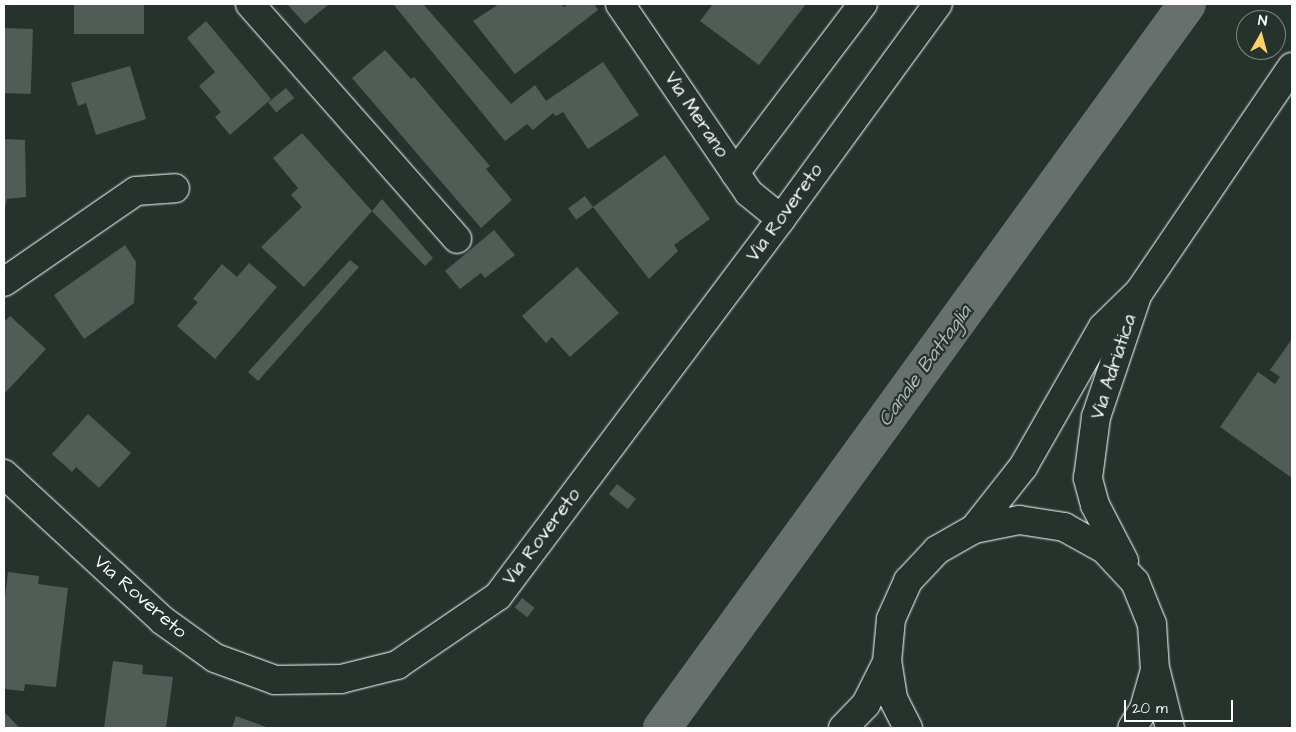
<!DOCTYPE html>
<html>
<head>
<meta charset="utf-8">
<style>
  body { margin:0 }
  #map { position:relative; width:1296px; height:732px; overflow:hidden; background:#26332d; font-family:"Architects Daughter",sans-serif }
  div>[style] { position:absolute }
  .canal>* { height:38px; margin:-19px; padding:0 19px; transform-origin:19px; border-radius:19px; background:#67706c }
  .building>* { inset:0; background:#515c57; transform-origin:0 0 }
  .roads { filter:drop-shadow(0 0 1px #fff) drop-shadow(0 0 1px #fff) }
  .minor>* { height:28px; margin:-14px; padding:0 14px; transform-origin:14px; border-radius:14px; background:#26332d }
  .major>* { height:28px; margin:-14px; padding:0 14px; transform-origin:14px; border-radius:14px; background:#26332d }
  span { translate:-50% -50%; white-space:nowrap; text-align:center; line-height:1.15; -webkit-text-stroke:4.5px #26332d; paint-order:stroke }
  .street-label { font-size:19px; color:#fff }
  .water-label { font-size:20px; color:#b3b8b6; font-style:italic }
  .frame { position:absolute; inset:0; border:5px solid #fff; pointer-events:none }
  .north { position:absolute; left:1236px; top:10px; width:50px; height:50px; box-sizing:border-box; background:#26332d; border:1px solid #7d8581; border-radius:50%; rotate:7deg; font-size:14px; font-weight:700; line-height:20px; text-align:center; color:#fff }
  .north::after { content:''; display:block; margin:auto; width:18px; height:22px; background:#ffd166; clip-path:polygon(50% 0,100% 100%,50% 72%,0 100%) }
  .scale { position:absolute; left:1124px; top:700px; width:109px; height:22px; box-sizing:border-box; border:2px solid #fff; border-top:0; padding-left:6px; font-size:15px; line-height:18px; white-space:nowrap; color:#fff; -webkit-text-stroke:4px #26332d; paint-order:stroke }
</style>
</head>
<body>
<div id="map">
  <div class="canal">
    <i style="left:662px;top:728px;width:894px;rotate:-54.05deg"></i>
  </div>
  <div class="building">
    <i style="left:74px;top:4px;width:70px;height:30px"></i>
    <i style="clip-path:polygon(287px 4px,329px 4px,305px 24px)"></i>
    <i style="clip-path:polygon(393px 4px,423px 4px,511px 104px,535px 85px,546px 101px,603px 62px,639px 115px,588px 149px,563px 112px,556px 116px,553px 113px,533px 130px,527px 124px,505px 141px)"></i>
    <i style="clip-path:polygon(499px 4px,562px 4px,564px 7px,568px 4px,594px 4px,598px 10px,515px 74px,473px 21px)"></i>
    <i style="clip-path:polygon(713px 4px,806px 4px,759px 65px,700px 21px)"></i>
    <i style="clip-path:polygon(206px 21px,271px 99px,230px 135px,215px 117px,221px 112px,199px 86px,215px 72px,187px 38px)"></i>
    <i style="left:4px;top:28px;width:29px;height:65px;rotate:2deg"></i>
    <i style="clip-path:polygon(385px 50px,411px 79px,414px 77px,490px 166px,486px 169px,512px 200px,481px 228px,352px 78px)"></i>
    <i style="clip-path:polygon(130px 66px,146px 119px,96px 135px,86px 103px,78px 106px,71px 83px)"></i>
    <i style="left:286px;top:88px;width:13px;height:23px;rotate:51deg"></i>
    <i style="clip-path:polygon(302px 133px,372px 211px,382px 199px,433px 258px,425px 266px,372px 211px,304px 287px,261px 247px,302px 207px,291px 195px,298px 188px,273px 158px)"></i>
    <i style="clip-path:polygon(4px 139px,25px 140px,26px 197px,7px 199px,4px 211px)"></i>
    <i style="clip-path:polygon(665px 155px,710px 219px,674px 245px,678px 251px,649px 279px,593px 207px)"></i>
    <i style="left:585px;top:196px;width:14px;height:21px;rotate:54deg"></i>
    <i style="clip-path:polygon(494px 230px,515px 255px,485px 278px,481px 273px,460px 289px,445px 271px)"></i>
    <i style="clip-path:polygon(125px 245px,136px 262px,134px 303px,84px 339px,54px 295px)"></i>
    <i style="clip-path:polygon(350px 260px,359px 267px,258px 381px,248px 372px)"></i>
    <i style="clip-path:polygon(249px 263px,277px 287px,215px 359px,177px 326px,198px 302px,193px 299px,222px 264px,237px 277px)"></i>
    <i style="clip-path:polygon(577px 267px,619px 313px,570px 357px,552px 337px,546px 343px,522px 316px)"></i>
    <i style="clip-path:polygon(10px 316px,46px 349px,4px 394px,4px 322px)"></i>
    <i style="clip-path:polygon(1292px 339px,1292px 478px,1220px 427px,1258px 372px,1275px 384px,1280px 377px,1270px 370px)"></i>
    <i style="clip-path:polygon(88px 414px,131px 453px,99px 488px,76px 467px,72px 472px,52px 454px)"></i>
    <i style="left:617px;top:484px;width:24px;height:13px;rotate:38deg"></i>
    <i style="clip-path:polygon(8px 572px,39px 576px,38px 584px,68px 588px,56px 687px,25px 684px,24px 691px,4px 689px,4px 605px)"></i>
    <i style="left:522px;top:598px;width:16px;height:12px;rotate:38deg"></i>
    <i style="clip-path:polygon(113px 661px,143px 665px,142px 674px,173px 677px,166px 728px,104px 728px)"></i>
    <i style="clip-path:polygon(5px 713px,20px 728px,4px 728px)"></i>
    <i style="clip-path:polygon(236px 716px,269px 728px,232px 728px)"></i>
  </div>
  <div class="roads">
    <div class="minor">
      <i style="left:250px;top:4px;width:313px;rotate:48.6deg"></i>
      <i style="left:620px;top:4px;width:229px;rotate:55.7deg"></i>
      <i style="left:749px;top:193px;width:41px;rotate:39.1deg"></i>
      <i style="left:735px;top:173px;width:212px;rotate:-52.9deg"></i>
      <i style="left:4px;top:282px;width:160px;rotate:-34.6deg"></i>
      <i style="left:136px;top:191px;width:39px;rotate:-4deg"></i>
      <i style="left:4px;top:474px;width:215px;rotate:42.7deg"></i>
      <i style="left:162px;top:620px;width:65px;rotate:35.6deg"></i>
      <i style="left:215px;top:658px;width:64px;rotate:20.1deg"></i>
      <i style="left:275px;top:680px;width:66px;rotate:-0.9deg"></i>
      <i style="left:341px;top:679px;width:58px;rotate:-14deg"></i>
      <i style="left:397px;top:665px;width:122px;rotate:-34.3deg"></i>
      <i style="left:498px;top:596px;width:471px;rotate:-53.1deg"></i>
      <i style="left:781px;top:219px;width:266px;rotate:-53.9deg"></i>
    </div>
    <div class="major">
      <i style="left:974px;top:529px;width:79px;rotate:-51.7deg"></i>
      <i style="left:1023px;top:467px;width:161px;rotate:-60.3deg"></i>
      <i style="left:1103px;top:327px;width:50px;rotate:-44.2deg"></i>
      <i style="left:1139px;top:292px;width:272px;rotate:-55.8deg"></i>
      <i style="left:1124px;top:561px;width:63px;rotate:-117.4deg"></i>
      <i style="left:1095px;top:505px;width:28px;rotate:-105deg"></i>
      <i style="left:1088px;top:478px;width:62px;rotate:-82.5deg"></i>
      <i style="left:1096px;top:417px;width:125px;rotate:-71.3deg"></i>
      <i style="left:1156px;top:672px;width:58px;rotate:76deg"></i>
      <i style="left:843px;top:728px;width:33px;rotate:-46deg"></i>
      <i style="left:866px;top:704px;width:47px;rotate:-63.4deg"></i>
      <i style="left:908px;top:728px;width:34px;rotate:-117deg"></i>
      <i style="left:893px;top:698px;width:36px;rotate:-99deg"></i>
      <i style="left:887px;top:662px;width:43px;rotate:-84.7deg"></i>
      <i style="left:891px;top:619px;width:42px;rotate:-65.9deg"></i>
      <i style="left:908px;top:581px;width:42px;rotate:-46.9deg"></i>
      <i style="left:937px;top:550px;width:43px;rotate:-29.6deg"></i>
      <i style="left:974px;top:529px;width:46px;rotate:-11.3deg"></i>
      <i style="left:1019px;top:520px;width:46px;rotate:8.8deg"></i>
      <i style="left:1064px;top:527px;width:46px;rotate:28.8deg"></i>
      <i style="left:1104px;top:549px;width:45px;rotate:46.8deg"></i>
      <i style="left:1135px;top:582px;width:45px;rotate:68deg"></i>
      <i style="left:1152px;top:624px;width:46px;rotate:86.3deg"></i>
      <i style="left:1155px;top:670px;width:41px;rotate:105.8deg"></i>
      <i style="left:1144px;top:709px;width:22px;rotate:122deg"></i>
    </div>
  </div>
  <div class="street-label">
    <span style="left:696px;top:115px;rotate:56deg">Via Merano</span>
    <span style="left:785px;top:213px;rotate:-54deg">Via Rovereto</span>
    <span style="left:1114px;top:367px;rotate:-72deg">Via Adriatica</span>
    <span style="left:542px;top:537px;rotate:-53deg">Via Rovereto</span>
    <span style="left:140px;top:597px;rotate:41deg">Via Rovereto</span>
  </div>
  <div class="water-label">
    <span style="left:925px;top:366px;rotate:-54deg">Canale Battaglia</span>
  </div>
  <div class="frame"></div>
  <div class="north">N</div>
  <div class="scale">20 m</div>
</div>
</body>
</html>
